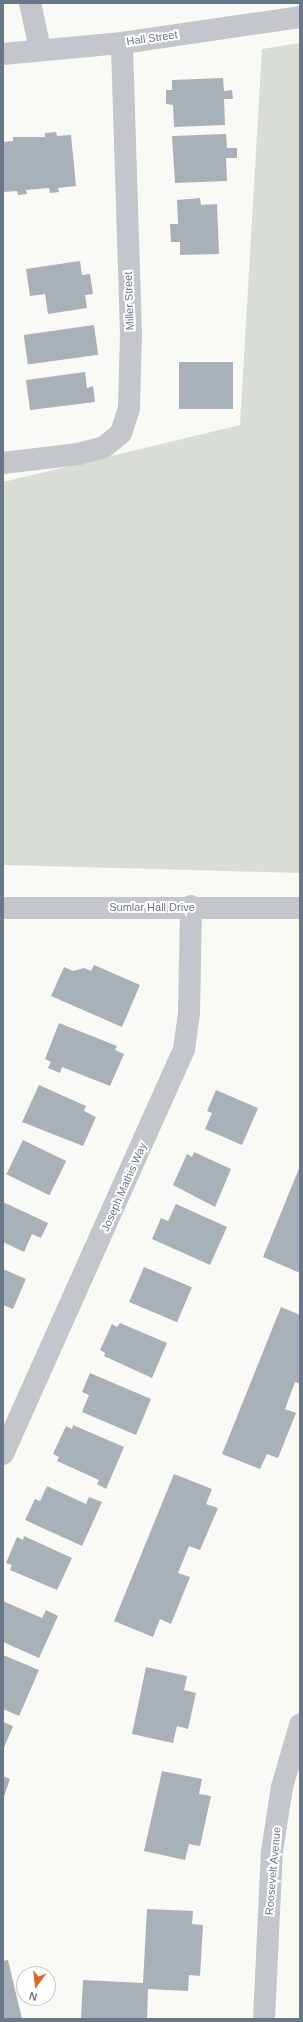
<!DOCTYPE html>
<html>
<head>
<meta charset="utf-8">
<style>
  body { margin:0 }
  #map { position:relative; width:303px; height:2022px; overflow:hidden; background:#f9f9f6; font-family:Helvetica,sans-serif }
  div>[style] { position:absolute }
  .green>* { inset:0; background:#d8ded6 }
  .building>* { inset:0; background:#a9b1b8; transform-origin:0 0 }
  .street>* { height:22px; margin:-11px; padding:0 11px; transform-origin:11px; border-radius:11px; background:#c3c6ca }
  span { translate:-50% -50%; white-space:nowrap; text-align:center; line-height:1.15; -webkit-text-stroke:4px #fff; paint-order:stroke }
  .street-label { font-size:11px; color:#697787 }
  .frame { position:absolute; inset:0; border:4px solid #697787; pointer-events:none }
  .north { position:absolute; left:16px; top:1966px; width:40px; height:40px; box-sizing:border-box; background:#fff; border:1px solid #c3c9cf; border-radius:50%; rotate:195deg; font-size:11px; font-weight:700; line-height:16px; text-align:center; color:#697787 }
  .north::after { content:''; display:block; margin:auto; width:14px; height:18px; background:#df6630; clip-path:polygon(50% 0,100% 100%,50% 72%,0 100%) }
</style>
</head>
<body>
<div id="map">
  <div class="green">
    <i style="clip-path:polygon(300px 43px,300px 873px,3px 865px,3px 482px,240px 425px,262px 49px)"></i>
  </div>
  <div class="building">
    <i style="clip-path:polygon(223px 78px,224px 91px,232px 90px,233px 99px,224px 99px,225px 125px,174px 127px,173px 105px,166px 104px,166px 90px,172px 90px,172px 80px)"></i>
    <i style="clip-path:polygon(56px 132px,57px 136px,71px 135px,76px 186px,58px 188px,59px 192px,50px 193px,49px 188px,26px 190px,27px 194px,18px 195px,17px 191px,3px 192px,3px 142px,13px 141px,13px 137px,45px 137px,45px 133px)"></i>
    <i style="clip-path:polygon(226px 134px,227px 148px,237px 148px,237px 158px,226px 158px,227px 181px,175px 183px,172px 136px)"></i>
    <i style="clip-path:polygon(200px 198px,201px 205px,217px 204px,219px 254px,180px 255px,180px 242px,171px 242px,170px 224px,178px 224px,177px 200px)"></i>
    <i style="clip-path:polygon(80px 261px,82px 275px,90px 274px,93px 294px,85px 295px,87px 308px,48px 314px,45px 294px,30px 296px,26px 269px)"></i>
    <i style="left:94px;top:325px;width:30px;height:71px;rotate:82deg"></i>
    <i style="left:179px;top:362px;width:54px;height:47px"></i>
    <i style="clip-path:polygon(85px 372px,87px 388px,93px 386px,95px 402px,30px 410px,26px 380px)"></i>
    <i style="clip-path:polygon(94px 965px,140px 985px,122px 1027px,51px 996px,64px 967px,73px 971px,84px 968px,91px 971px)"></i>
    <i style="clip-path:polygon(59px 1023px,117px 1046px,115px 1050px,124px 1054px,110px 1086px,62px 1067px,60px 1073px,48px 1068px,51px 1062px,45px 1059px)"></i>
    <i style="clip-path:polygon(39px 1085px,86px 1106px,84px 1111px,96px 1117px,83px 1146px,22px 1122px)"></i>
    <i style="clip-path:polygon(216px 1090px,258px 1108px,242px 1145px,205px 1129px,212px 1113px,207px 1111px)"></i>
    <i style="left:23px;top:1140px;width:48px;height:38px;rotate:26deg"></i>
    <i style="clip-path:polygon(194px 1152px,231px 1169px,215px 1207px,173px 1185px,187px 1154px,192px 1157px)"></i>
    <i style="clip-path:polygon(300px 1166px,300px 1273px,263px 1257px)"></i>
    <i style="clip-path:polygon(3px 1202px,48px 1223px,41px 1238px,32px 1234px,24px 1252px,3px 1242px)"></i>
    <i style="clip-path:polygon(176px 1204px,227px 1227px,210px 1265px,152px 1239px,161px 1218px,168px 1221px)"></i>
    <i style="left:144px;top:1267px;width:52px;height:38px;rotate:23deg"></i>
    <i style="clip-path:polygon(3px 1269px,26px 1279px,13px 1309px,3px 1305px)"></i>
    <i style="clip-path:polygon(281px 1307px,300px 1315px,300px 1384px,295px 1382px,285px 1409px,296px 1413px,278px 1458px,267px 1454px,260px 1469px,222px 1454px)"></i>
    <i style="clip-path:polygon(120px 1323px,167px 1343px,152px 1378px,104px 1356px,105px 1353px,100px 1350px,112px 1324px,117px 1327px)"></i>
    <i style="clip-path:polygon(90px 1373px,151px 1399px,136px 1435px,82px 1412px,89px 1395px,82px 1392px)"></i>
    <i style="clip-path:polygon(73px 1425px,124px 1447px,106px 1489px,97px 1484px,99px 1480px,57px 1461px,59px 1457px,53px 1454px,66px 1426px,72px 1429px)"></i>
    <i style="clip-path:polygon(174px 1474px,212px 1489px,206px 1504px,218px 1508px,200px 1550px,189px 1546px,178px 1573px,190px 1577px,171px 1624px,160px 1619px,153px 1637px,114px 1621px)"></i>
    <i style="clip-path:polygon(47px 1486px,86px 1504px,89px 1497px,102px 1502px,82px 1546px,25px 1520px,35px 1499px,40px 1501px)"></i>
    <i style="clip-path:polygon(24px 1536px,72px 1558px,57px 1590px,10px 1570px,12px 1565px,6px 1563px,17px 1537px,23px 1540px)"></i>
    <i style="clip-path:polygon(3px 1601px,42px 1618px,46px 1610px,58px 1616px,39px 1658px,3px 1642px)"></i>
    <i style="clip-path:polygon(3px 1655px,39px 1670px,19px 1716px,3px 1709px)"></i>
    <i style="clip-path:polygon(146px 1667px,187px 1676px,184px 1690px,196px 1693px,188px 1729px,177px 1726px,173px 1743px,132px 1734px)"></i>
    <i style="clip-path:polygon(3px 1722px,13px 1726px,3px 1750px)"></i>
    <i style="clip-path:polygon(162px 1771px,202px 1779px,199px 1794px,211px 1796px,200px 1846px,189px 1844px,185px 1860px,144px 1851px)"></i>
    <i style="clip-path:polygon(3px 1776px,10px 1779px,3px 1800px)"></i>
    <i style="clip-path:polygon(147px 1909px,193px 1911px,192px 1924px,203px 1925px,200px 1976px,189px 1975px,188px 1991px,148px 1989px,147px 2019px,81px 2019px,83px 1980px,143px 1983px)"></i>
    <i style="clip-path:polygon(8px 1960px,22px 2019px,3px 2019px,3px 1961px)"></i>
  </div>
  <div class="street">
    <i style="left:30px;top:3px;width:47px;rotate:77.7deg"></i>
    <i style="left:3px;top:54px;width:120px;rotate:-5.3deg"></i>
    <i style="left:122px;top:43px;width:180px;rotate:-8.3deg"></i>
    <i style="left:3px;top:463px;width:76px;rotate:-6.8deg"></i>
    <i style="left:78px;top:454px;width:27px;rotate:-15deg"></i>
    <i style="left:104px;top:447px;width:22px;rotate:-39deg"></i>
    <i style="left:121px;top:433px;width:26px;rotate:-72deg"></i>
    <i style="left:129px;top:408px;width:75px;rotate:-88.5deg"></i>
    <i style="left:131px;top:333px;width:290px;rotate:-91.8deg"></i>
    <i style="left:3px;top:908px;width:297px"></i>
    <i style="left:3px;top:1454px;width:444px;rotate:-65.9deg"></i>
    <i style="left:184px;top:1049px;width:36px;rotate:-82deg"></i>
    <i style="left:189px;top:1013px;width:107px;rotate:-88.9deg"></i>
    <i style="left:264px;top:2019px;width:168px;rotate:-87.3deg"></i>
    <i style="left:272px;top:1851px;width:65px;rotate:-81.1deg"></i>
    <i style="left:282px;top:1787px;width:65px;rotate:-73.8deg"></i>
  </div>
  <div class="street-label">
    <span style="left:152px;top:38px;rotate:-8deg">Hall Street</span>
    <span style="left:129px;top:301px;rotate:-92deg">Miller Street</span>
    <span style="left:152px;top:907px">Sumlar Hall Drive</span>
    <span style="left:124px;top:1187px;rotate:-66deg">Joseph Mathis Way</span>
    <span style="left:273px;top:1871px;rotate:-85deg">Roosevelt Avenue</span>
  </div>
  <div class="frame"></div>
  <div class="north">N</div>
</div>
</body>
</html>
